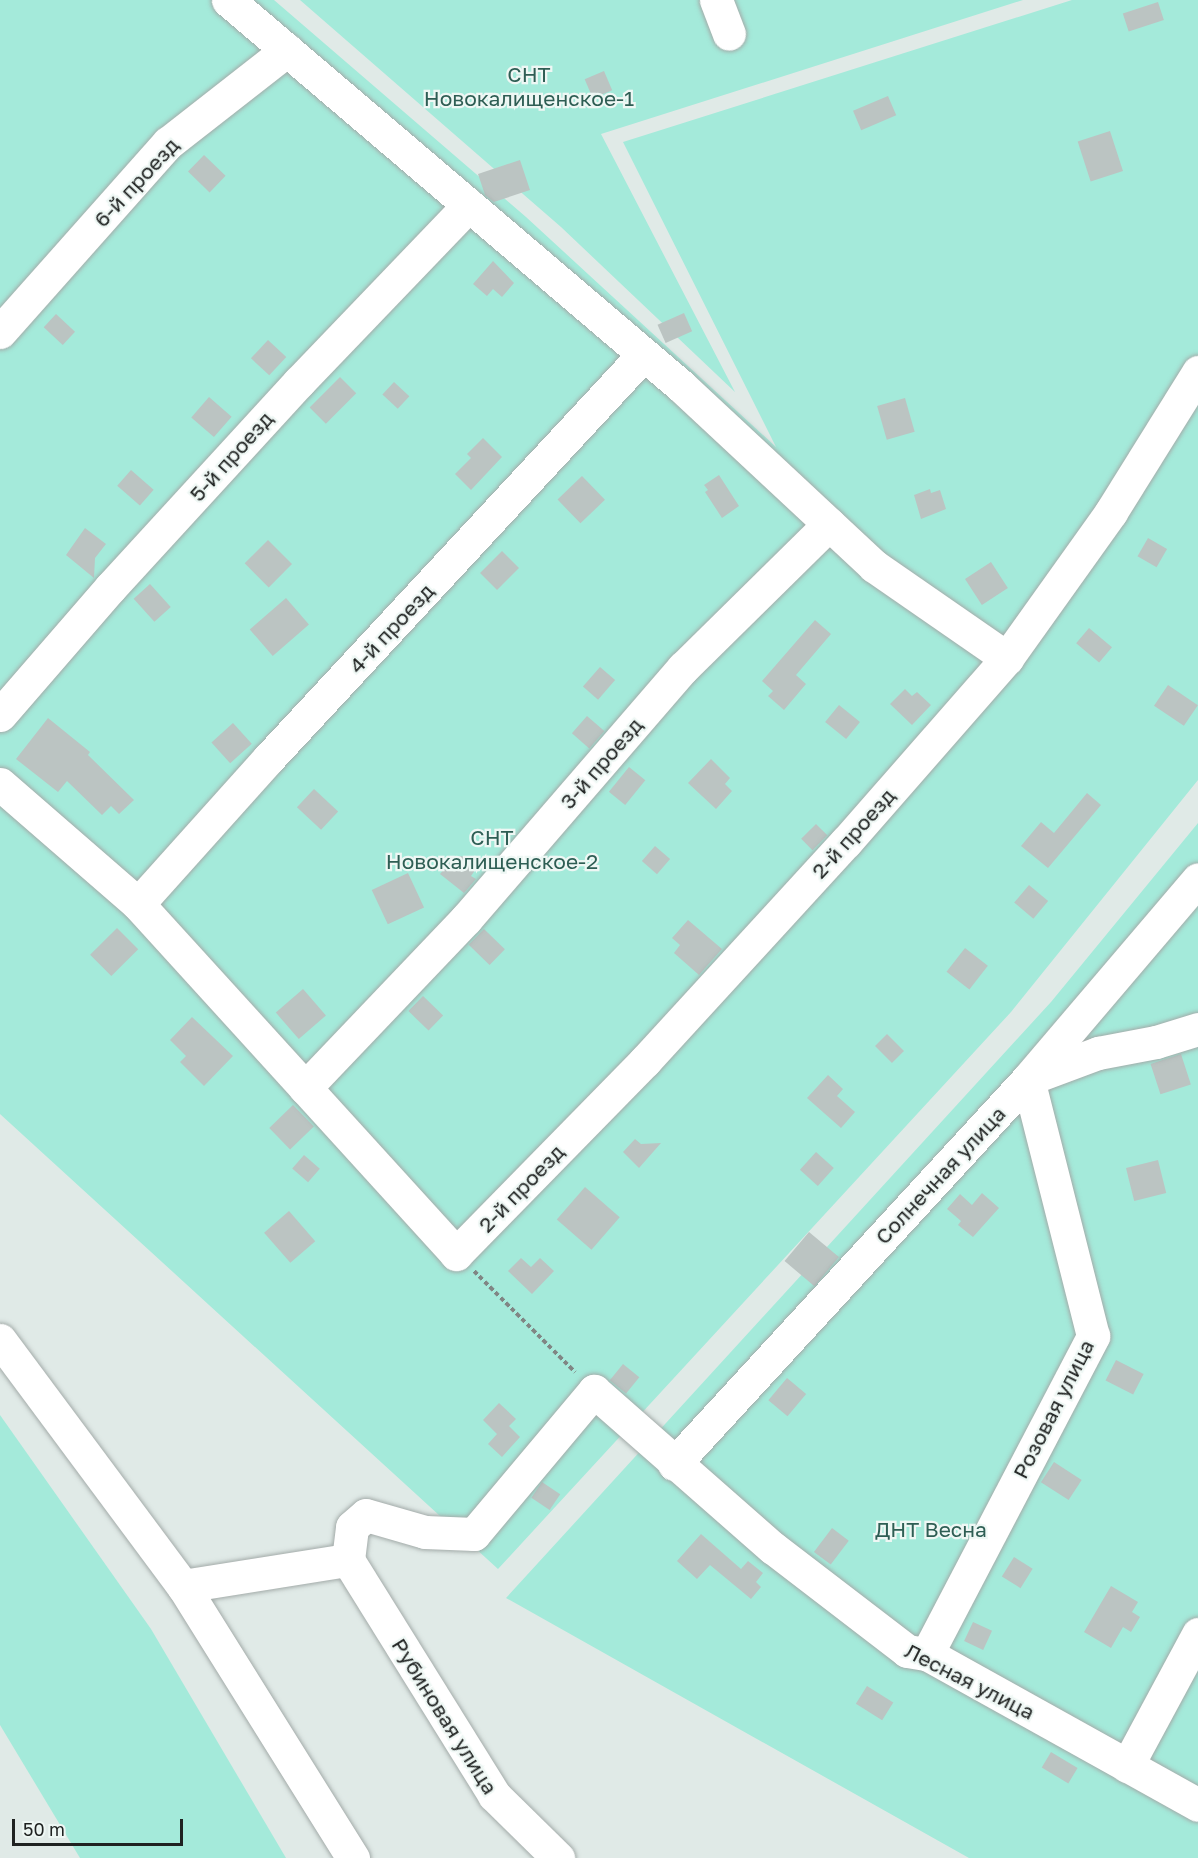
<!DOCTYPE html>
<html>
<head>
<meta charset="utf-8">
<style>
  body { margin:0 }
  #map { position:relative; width:1198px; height:1858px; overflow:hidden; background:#e0eae7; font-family:"Golos Text",sans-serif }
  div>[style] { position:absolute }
  .green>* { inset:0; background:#a4eada }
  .building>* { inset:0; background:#bbc4c2; transform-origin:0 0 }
  .path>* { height:4px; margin-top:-2px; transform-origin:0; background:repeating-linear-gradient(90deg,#808684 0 4.5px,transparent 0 7.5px) }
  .roads { filter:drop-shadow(0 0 2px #a3aba9) drop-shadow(0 0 2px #a3aba9) }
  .minor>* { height:33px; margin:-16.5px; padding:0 16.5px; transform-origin:16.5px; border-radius:16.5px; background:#fff }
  span { translate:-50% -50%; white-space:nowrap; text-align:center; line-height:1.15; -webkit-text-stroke:4.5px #eef7f4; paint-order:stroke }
  .park-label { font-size:21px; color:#2e5e54 }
  .street-label { font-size:21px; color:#1f2221 }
  .scale { position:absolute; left:12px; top:1819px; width:171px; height:27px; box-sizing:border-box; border:3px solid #1f2221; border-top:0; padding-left:8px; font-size:18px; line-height:21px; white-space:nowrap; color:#1f2221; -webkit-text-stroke:4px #eef7f4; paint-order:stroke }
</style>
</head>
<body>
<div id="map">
  <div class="green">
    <i style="clip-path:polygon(0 0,274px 0,526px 217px,776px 447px,623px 142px,1072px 0,1198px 0,1198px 780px,1011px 1012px,498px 1569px,0 1114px)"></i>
    <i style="clip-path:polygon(300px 0,1023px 0,601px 134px,735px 392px,561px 227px)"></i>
    <i style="clip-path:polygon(1198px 823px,1198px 1858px,969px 1858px,506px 1598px,1051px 1002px)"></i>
    <i style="clip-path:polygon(0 1415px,151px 1629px,286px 1858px,80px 1858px,0 1725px)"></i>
  </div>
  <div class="building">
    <i style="left:1158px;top:2px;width:19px;height:37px;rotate:72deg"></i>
    <i style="left:604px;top:71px;width:21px;height:21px;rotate:67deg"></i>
    <i style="left:888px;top:96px;width:21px;height:38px;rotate:67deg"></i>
    <i style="left:1110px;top:131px;width:42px;height:34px;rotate:72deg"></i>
    <i style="left:204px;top:155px;width:30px;height:23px;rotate:44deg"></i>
    <i style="clip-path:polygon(520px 160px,530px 190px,494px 202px,485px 195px,478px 174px)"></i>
    <i style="clip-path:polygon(493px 261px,514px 283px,502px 297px,493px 289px,487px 296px,473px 284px)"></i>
    <i style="left:684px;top:313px;width:20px;height:29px;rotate:66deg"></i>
    <i style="left:56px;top:314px;width:26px;height:18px;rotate:43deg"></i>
    <i style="left:268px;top:340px;width:25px;height:25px;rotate:43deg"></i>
    <i style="left:340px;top:377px;width:23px;height:43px;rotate:45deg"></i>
    <i style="left:394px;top:382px;width:21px;height:17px;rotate:43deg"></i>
    <i style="left:209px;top:397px;width:30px;height:27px;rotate:41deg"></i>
    <i style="left:905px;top:398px;width:35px;height:29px;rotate:74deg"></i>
    <i style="clip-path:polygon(483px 438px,502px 457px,471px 490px,455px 474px,471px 458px,467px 454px)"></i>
    <i style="left:131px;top:470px;width:30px;height:21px;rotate:41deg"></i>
    <i style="clip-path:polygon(719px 475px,739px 506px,722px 518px,705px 492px,708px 490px,704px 485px)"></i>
    <i style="left:582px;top:476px;width:33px;height:34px;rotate:46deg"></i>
    <i style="clip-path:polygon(930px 489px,931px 493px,940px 490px,946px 509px,921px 519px,914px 495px)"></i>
    <i style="clip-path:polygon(85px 528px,106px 544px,95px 558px,94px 578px,66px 555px)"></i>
    <i style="left:1148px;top:538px;width:22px;height:21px;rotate:30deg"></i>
    <i style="left:268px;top:540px;width:34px;height:33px;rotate:45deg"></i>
    <i style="left:502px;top:551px;width:24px;height:31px;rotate:45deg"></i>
    <i style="left:991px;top:562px;width:31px;height:31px;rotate:57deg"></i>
    <i style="left:150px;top:584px;width:31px;height:22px;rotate:48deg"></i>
    <i style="left:286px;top:598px;width:35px;height:48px;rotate:49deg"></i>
    <i style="clip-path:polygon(815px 620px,831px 634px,796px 675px,806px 684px,784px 710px,768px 696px,773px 691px,762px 681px)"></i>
    <i style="left:1089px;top:628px;width:30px;height:20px;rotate:40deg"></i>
    <i style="left:600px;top:667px;width:20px;height:26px;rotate:41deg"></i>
    <i style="left:1168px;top:685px;width:36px;height:25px;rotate:34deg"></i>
    <i style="clip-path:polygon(905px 689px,912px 696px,917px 692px,931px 705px,912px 725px,890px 704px)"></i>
    <i style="left:839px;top:705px;width:27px;height:22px;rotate:39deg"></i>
    <i style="left:587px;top:716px;width:23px;height:23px;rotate:41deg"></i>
    <i style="clip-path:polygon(48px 718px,90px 752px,88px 755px,134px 800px,119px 814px,111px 806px,102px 815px,67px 781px,58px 792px,16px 759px)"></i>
    <i style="left:233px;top:723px;width:28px;height:29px;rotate:48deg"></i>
    <i style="clip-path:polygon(711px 759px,730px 778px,725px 784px,732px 791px,716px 809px,688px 783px)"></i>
    <i style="left:629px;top:767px;width:21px;height:32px;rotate:39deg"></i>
    <i style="left:314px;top:789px;width:33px;height:25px;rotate:43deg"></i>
    <i style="clip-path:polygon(1087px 793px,1101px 805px,1048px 868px,1021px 846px,1041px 822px,1054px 833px)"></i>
    <i style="left:816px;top:824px;width:16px;height:21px;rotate:45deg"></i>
    <i style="left:655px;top:846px;width:20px;height:20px;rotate:41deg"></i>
    <i style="clip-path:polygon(460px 856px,482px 860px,471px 876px,476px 879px,464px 893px,440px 874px,453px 859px)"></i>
    <i style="left:408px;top:873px;width:38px;height:40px;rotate:65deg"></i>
    <i style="left:1029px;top:885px;width:25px;height:23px;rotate:40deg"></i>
    <i style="clip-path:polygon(688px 920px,722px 949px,699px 975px,674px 953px,680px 945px,672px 938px)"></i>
    <i style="left:117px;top:928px;width:30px;height:38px;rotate:45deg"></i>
    <i style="left:484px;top:929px;width:29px;height:22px;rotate:44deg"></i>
    <i style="left:965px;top:948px;width:29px;height:30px;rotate:38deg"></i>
    <i style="left:303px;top:989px;width:35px;height:36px;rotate:49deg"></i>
    <i style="left:423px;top:996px;width:28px;height:21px;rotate:44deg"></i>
    <i style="clip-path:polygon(192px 1017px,233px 1056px,204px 1086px,180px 1062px,186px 1056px,170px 1040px)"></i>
    <i style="left:887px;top:1034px;width:24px;height:17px;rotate:45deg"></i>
    <i style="left:1181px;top:1054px;width:32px;height:32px;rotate:72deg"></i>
    <i style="clip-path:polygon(828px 1075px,843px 1089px,837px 1096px,855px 1112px,841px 1128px,807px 1098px)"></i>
    <i style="left:293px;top:1105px;width:30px;height:33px;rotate:46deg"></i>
    <i style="clip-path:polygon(635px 1139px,641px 1144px,661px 1143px,639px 1168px,623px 1152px)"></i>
    <i style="left:816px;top:1152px;width:24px;height:24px;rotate:42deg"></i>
    <i style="left:304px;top:1155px;width:21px;height:18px;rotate:41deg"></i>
    <i style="left:1158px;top:1160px;width:34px;height:33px;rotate:76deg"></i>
    <i style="left:585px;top:1187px;width:46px;height:43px;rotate:41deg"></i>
    <i style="clip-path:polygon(982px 1193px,999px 1208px,973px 1237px,958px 1225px,961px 1221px,947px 1209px,960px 1194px,972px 1205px)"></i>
    <i style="left:289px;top:1211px;width:40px;height:33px;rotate:49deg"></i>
    <i style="left:809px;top:1232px;width:39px;height:38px;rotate:40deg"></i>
    <i style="clip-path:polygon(521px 1258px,531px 1267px,540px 1258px,554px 1271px,532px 1294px,508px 1271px)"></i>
    <i style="left:1116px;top:1360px;width:31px;height:23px;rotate:27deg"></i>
    <i style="left:623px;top:1364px;width:21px;height:21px;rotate:39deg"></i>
    <i style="left:787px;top:1378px;width:25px;height:29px;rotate:40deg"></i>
    <i style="clip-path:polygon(499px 1403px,516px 1419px,509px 1426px,520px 1437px,502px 1457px,488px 1444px,497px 1434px,483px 1420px)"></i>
    <i style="left:1054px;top:1462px;width:33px;height:24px;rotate:33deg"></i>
    <i style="left:542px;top:1482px;width:22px;height:19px;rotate:34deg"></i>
    <i style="left:832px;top:1528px;width:21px;height:30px;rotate:37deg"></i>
    <i style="clip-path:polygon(701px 1534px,741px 1569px,748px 1561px,763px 1573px,756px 1582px,761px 1587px,751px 1599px,710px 1565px,697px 1579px,677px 1561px)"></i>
    <i style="left:1014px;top:1557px;width:22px;height:23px;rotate:32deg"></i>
    <i style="clip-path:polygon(1111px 1586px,1138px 1602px,1132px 1612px,1140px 1617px,1131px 1632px,1123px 1627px,1111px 1648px,1084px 1632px)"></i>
    <i style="left:973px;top:1622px;width:21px;height:21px;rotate:25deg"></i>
    <i style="left:867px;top:1686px;width:31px;height:21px;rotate:32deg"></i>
    <i style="left:1051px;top:1752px;width:31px;height:18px;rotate:31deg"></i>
  </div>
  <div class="path">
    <i style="left:474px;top:1271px;width:143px;rotate:45deg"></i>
  </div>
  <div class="roads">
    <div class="minor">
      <i style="left:228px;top:0;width:595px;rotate:40.43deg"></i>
      <i style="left:681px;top:386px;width:264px;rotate:43deg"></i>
      <i style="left:874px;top:566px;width:162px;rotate:34.7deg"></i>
      <i style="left:716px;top:0;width:36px;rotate:69deg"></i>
      <i style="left:0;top:332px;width:253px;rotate:-48.4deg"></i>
      <i style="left:168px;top:143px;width:151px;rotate:-38deg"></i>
      <i style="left:0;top:715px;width:169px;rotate:-49.1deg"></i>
      <i style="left:111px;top:587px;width:278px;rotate:-47.5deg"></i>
      <i style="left:299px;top:382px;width:245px;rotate:-46.2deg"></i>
      <i style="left:0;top:784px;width:183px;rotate:41deg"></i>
      <i style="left:138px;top:904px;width:473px;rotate:47.7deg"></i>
      <i style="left:456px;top:1254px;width:270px;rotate:-45.6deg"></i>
      <i style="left:645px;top:1061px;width:297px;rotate:-47.5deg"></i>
      <i style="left:846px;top:842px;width:244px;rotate:-48.8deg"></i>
      <i style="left:1007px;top:658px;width:179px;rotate:-54.5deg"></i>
      <i style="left:1111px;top:512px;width:165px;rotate:-58.1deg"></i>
      <i style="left:138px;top:904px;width:196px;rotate:-48.1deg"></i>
      <i style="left:269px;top:758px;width:551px;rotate:-47.13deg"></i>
      <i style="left:305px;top:1088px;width:233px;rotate:-46.4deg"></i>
      <i style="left:466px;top:919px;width:332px;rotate:-49.2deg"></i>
      <i style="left:683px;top:668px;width:205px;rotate:-44.6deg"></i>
      <i style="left:0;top:1340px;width:307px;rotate:53.4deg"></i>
      <i style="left:183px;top:1586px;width:321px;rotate:58deg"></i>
      <i style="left:674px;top:1464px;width:523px;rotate:-47.4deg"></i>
      <i style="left:1028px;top:1079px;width:262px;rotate:-49.6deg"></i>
      <i style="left:348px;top:1560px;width:33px;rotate:-83deg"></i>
      <i style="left:352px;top:1527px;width:18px;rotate:-41deg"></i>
      <i style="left:366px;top:1515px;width:61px;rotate:16.1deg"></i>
      <i style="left:425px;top:1532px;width:49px;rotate:2.3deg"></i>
      <i style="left:474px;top:1534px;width:187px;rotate:-50deg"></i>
      <i style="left:594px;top:1391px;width:238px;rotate:41.3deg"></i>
      <i style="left:773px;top:1548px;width:169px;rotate:37.5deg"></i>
      <i style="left:907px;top:1651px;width:20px;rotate:9deg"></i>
      <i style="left:927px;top:1654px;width:310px;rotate:29.1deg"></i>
      <i style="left:348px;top:1560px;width:277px;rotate:58.1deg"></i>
      <i style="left:494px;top:1795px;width:90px;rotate:44.5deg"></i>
      <i style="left:183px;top:1586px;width:167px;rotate:-9deg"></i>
      <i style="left:927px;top:1654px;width:359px;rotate:-62.4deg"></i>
      <i style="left:1093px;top:1336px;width:265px;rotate:-104.2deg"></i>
      <i style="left:1028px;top:1079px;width:75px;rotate:-20.4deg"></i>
      <i style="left:1098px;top:1053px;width:59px;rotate:-10.7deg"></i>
      <i style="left:1156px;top:1042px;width:44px;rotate:-17.2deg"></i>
      <i style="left:1127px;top:1766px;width:150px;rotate:-61.7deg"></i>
    </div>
  </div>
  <div class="park-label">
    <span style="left:529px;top:86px">СНТ<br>Новокалищенское-1</span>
    <span style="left:492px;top:849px">СНТ<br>Новокалищенское-2</span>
    <span style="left:931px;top:1529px">ДНТ Весна</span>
  </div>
  <div class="street-label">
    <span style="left:136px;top:182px;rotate:-47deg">6-й проезд</span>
    <span style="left:231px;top:456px;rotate:-48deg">5-й проезд</span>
    <span style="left:391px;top:628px;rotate:-47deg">4-й проезд</span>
    <span style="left:601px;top:763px;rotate:-49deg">3-й проезд</span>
    <span style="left:853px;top:833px;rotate:-48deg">2-й проезд</span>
    <span style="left:940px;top:1175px;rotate:-47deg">Солнечная улица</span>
    <span style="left:521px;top:1188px;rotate:-46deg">2-й проезд</span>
    <span style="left:1053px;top:1409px;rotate:-63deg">Розовая улица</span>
    <span style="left:970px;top:1681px;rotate:27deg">Лесная улица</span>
    <span style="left:445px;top:1716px;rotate:58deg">Рубиновая улица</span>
  </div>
  <div class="scale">50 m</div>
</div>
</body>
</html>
